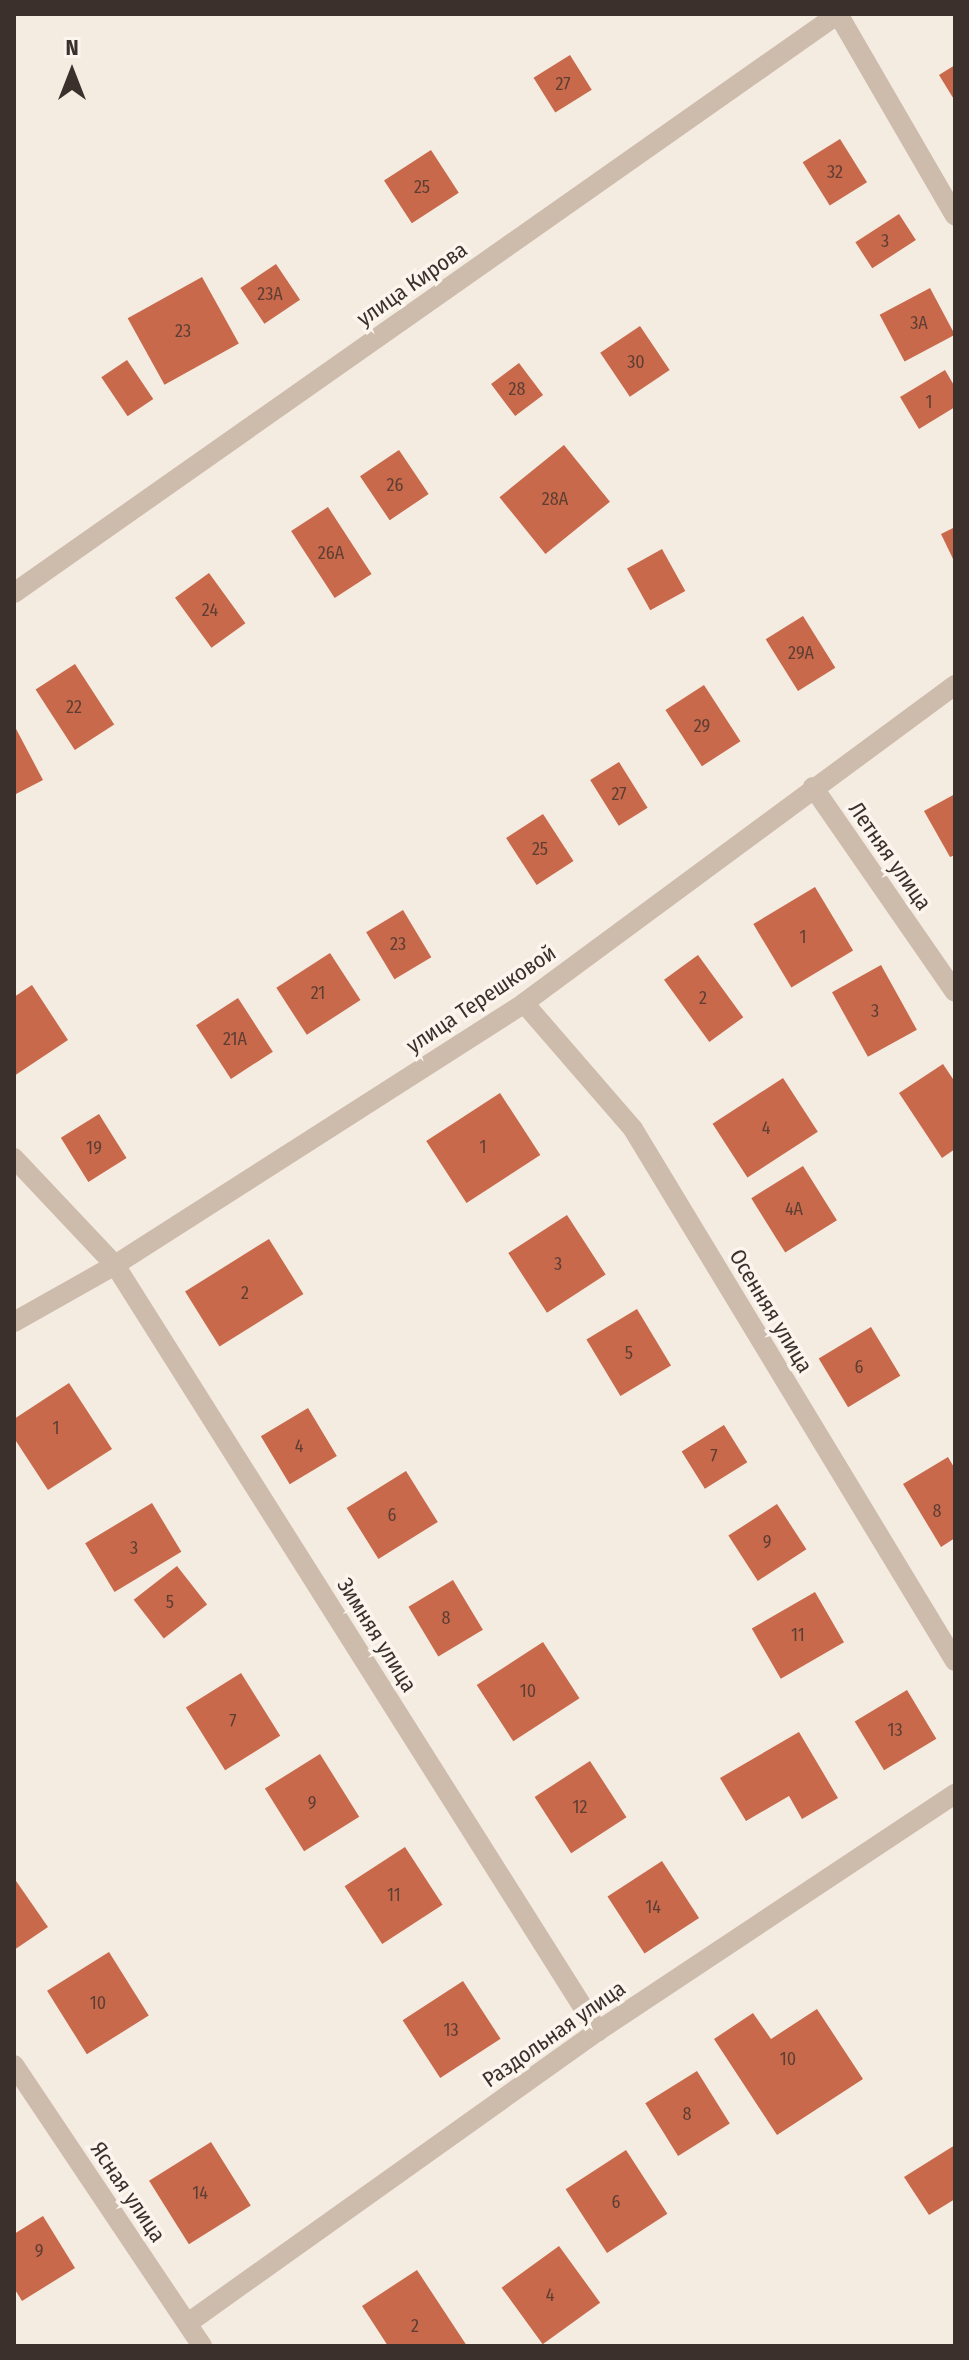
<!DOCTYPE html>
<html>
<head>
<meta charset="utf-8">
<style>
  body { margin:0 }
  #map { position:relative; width:969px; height:2360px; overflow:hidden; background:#f4ebe1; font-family:"Fira Sans Condensed",sans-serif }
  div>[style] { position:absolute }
  .building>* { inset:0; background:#c8694b; transform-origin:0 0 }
  .minor>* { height:20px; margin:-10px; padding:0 10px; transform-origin:10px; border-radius:10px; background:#cdbbac }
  span { translate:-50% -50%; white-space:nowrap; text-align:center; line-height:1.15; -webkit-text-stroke:7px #fbf5ee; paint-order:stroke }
  .number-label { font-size:18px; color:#5e3e33 }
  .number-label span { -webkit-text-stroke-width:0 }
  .street-label { font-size:22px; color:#3b302b }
  .frame { position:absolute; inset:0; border:16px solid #3b302b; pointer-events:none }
  .north { position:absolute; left:32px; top:32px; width:80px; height:80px; -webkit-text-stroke:6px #fbf5ee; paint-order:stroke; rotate:0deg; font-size:22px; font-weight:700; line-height:32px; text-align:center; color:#3b302b }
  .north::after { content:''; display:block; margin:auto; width:28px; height:36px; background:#3b302b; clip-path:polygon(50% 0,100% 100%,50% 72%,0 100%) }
</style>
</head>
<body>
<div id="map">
  <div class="building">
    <i style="left:570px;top:55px;width:41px;height:43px;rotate:58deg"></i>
    <i style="clip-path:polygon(955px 65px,955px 101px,939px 75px)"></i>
    <i style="left:840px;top:139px;width:51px;height:44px;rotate:58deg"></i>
    <i style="left:431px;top:150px;width:51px;height:56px;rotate:57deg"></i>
    <i style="left:899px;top:214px;width:31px;height:52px;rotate:57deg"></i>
    <i style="left:276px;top:264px;width:43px;height:43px;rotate:56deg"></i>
    <i style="left:202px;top:277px;width:76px;height:85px;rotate:61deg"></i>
    <i style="left:930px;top:288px;width:53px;height:57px;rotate:62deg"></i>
    <i style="left:640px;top:326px;width:53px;height:48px;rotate:56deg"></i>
    <i style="left:127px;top:360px;width:47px;height:31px;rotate:56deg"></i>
    <i style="left:519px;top:363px;width:40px;height:35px;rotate:53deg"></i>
    <i style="clip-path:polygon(945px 370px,955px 387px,955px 407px,919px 429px,900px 397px)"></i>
    <i style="left:564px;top:445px;width:73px;height:83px;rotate:51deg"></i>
    <i style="left:399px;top:450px;width:53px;height:47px;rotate:56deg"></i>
    <i style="left:328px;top:507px;width:80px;height:44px;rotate:57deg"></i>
    <i style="clip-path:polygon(955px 527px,955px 563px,941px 534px)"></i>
    <i style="left:662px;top:549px;width:48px;height:40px;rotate:61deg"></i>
    <i style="left:209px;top:573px;width:62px;height:42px;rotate:54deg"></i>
    <i style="left:803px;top:616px;width:61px;height:44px;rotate:58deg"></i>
    <i style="left:75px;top:664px;width:72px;height:47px;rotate:57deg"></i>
    <i style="left:704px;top:685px;width:67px;height:46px;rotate:57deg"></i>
    <i style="clip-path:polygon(14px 725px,43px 780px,14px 795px)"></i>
    <i style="left:619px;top:762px;width:54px;height:34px;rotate:58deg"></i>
    <i style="clip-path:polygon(955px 794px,955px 855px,950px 857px,924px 811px)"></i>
    <i style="left:543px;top:814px;width:56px;height:44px;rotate:57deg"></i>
    <i style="left:815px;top:887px;width:74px;height:72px;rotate:59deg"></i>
    <i style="left:403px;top:910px;width:55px;height:43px;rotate:59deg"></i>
    <i style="left:330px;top:953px;width:56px;height:64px;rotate:57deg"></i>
    <i style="left:698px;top:955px;width:77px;height:42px;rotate:54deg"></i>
    <i style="left:881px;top:965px;width:74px;height:56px;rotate:61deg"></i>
    <i style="clip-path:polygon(32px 985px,68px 1040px,14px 1076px,14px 997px)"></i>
    <i style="left:238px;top:998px;width:64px;height:50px;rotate:57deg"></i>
    <i style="clip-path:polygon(943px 1064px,955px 1082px,955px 1149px,942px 1158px,899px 1093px)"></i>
    <i style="left:783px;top:1078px;width:64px;height:84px;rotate:57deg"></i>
    <i style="left:500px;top:1093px;width:74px;height:88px;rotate:57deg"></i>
    <i style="left:99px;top:1114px;width:52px;height:45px;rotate:58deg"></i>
    <i style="left:803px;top:1166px;width:64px;height:61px;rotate:58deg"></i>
    <i style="left:567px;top:1215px;width:71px;height:70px;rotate:57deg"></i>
    <i style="left:269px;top:1239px;width:65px;height:99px;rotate:58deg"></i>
    <i style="left:637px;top:1309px;width:66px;height:59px;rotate:59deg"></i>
    <i style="left:871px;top:1327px;width:57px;height:61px;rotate:59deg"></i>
    <i style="clip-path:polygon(69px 1383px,112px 1449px,48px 1490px,14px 1438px,14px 1419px)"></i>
    <i style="left:308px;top:1408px;width:56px;height:55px;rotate:59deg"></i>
    <i style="left:724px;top:1425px;width:44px;height:50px;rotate:58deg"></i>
    <i style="clip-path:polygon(948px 1457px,955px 1469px,955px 1538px,941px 1547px,903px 1484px)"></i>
    <i style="left:406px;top:1471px;width:60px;height:70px;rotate:58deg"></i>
    <i style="left:152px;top:1503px;width:57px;height:78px;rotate:59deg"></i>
    <i style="left:777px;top:1504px;width:54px;height:58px;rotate:57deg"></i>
    <i style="left:177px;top:1566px;width:49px;height:55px;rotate:52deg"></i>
    <i style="left:453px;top:1580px;width:58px;height:52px;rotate:59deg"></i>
    <i style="left:815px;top:1592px;width:58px;height:73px;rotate:60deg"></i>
    <i style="left:543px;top:1642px;width:67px;height:79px;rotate:57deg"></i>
    <i style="left:241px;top:1673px;width:74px;height:65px;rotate:58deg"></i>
    <i style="left:907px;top:1690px;width:57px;height:61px;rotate:59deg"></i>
    <i style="clip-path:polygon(799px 1732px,838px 1798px,802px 1819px,789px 1796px,746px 1821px,720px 1778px)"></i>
    <i style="left:320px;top:1754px;width:74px;height:65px;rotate:58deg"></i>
    <i style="left:590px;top:1761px;width:67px;height:66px;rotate:57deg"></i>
    <i style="left:405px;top:1847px;width:69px;height:72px;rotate:57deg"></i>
    <i style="left:662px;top:1861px;width:68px;height:65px;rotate:57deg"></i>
    <i style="clip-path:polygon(14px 1878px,48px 1927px,14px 1950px)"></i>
    <i style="left:109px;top:1952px;width:75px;height:73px;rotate:58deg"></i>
    <i style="left:463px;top:1981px;width:69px;height:72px;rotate:57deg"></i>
    <i style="clip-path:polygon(817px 2009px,863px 2079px,777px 2135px,714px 2039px,753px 2013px,771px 2039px)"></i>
    <i style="left:697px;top:2071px;width:62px;height:61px;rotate:58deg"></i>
    <i style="left:211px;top:2142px;width:75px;height:73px;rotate:58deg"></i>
    <i style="clip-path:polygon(955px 2145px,955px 2199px,929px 2215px,904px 2177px)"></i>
    <i style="left:626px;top:2150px;width:76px;height:72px;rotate:57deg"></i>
    <i style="clip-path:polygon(43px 2216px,75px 2268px,22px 2301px,14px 2288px,14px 2234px)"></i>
    <i style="left:559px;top:2246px;width:70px;height:71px;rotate:54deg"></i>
    <i style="clip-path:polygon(417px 2270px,467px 2346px,388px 2346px,362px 2306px)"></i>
  </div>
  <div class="minor">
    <i style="left:14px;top:593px;width:1007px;rotate:-35.09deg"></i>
    <i style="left:838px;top:14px;width:233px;rotate:59.9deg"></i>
    <i style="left:813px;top:787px;width:249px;rotate:55.3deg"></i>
    <i style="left:524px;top:1003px;width:167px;rotate:49.1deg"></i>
    <i style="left:633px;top:1129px;width:622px;rotate:58.82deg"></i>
    <i style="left:14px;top:1158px;width:147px;rotate:46.7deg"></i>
    <i style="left:115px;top:1265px;width:906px;rotate:57.77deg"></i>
    <i style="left:14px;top:1322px;width:116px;rotate:-29.4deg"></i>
    <i style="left:115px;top:1265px;width:486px;rotate:-32.6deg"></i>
    <i style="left:524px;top:1003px;width:536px;rotate:-36.42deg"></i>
    <i style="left:14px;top:2065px;width:338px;rotate:56.2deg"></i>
    <i style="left:188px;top:2323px;width:503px;rotate:-35.46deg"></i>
    <i style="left:598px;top:2031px;width:429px;rotate:-33.6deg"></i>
  </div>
  <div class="number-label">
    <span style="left:563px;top:84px">27</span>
    <span style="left:835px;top:172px">32</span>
    <span style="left:422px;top:187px">25</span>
    <span style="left:885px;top:241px">3</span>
    <span style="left:270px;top:294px">23А</span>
    <span style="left:919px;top:323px">3А</span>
    <span style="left:183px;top:331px">23</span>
    <span style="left:636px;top:362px">30</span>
    <span style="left:517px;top:389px">28</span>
    <span style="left:929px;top:402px">1</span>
    <span style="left:395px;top:485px">26</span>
    <span style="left:555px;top:499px">28А</span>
    <span style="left:331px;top:553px">26А</span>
    <span style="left:210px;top:610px">24</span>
    <span style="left:801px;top:653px">29А</span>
    <span style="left:74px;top:707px">22</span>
    <span style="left:702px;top:726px">29</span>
    <span style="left:619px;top:794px">27</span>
    <span style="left:540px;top:849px">25</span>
    <span style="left:803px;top:937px">1</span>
    <span style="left:398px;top:944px">23</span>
    <span style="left:318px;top:993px">21</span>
    <span style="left:703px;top:998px">2</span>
    <span style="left:875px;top:1011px">3</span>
    <span style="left:235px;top:1039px">21А</span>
    <span style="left:766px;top:1128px">4</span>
    <span style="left:483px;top:1147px">1</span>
    <span style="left:94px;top:1148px">19</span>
    <span style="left:794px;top:1209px">4А</span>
    <span style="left:558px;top:1264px">3</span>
    <span style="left:245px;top:1293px">2</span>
    <span style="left:629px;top:1353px">5</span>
    <span style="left:859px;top:1367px">6</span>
    <span style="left:56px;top:1428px">1</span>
    <span style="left:299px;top:1446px">4</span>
    <span style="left:714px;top:1456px">7</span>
    <span style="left:937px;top:1511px">8</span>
    <span style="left:392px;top:1515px">6</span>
    <span style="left:767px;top:1542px">9</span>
    <span style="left:134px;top:1548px">3</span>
    <span style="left:170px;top:1602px">5</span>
    <span style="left:446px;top:1618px">8</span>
    <span style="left:798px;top:1635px">11</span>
    <span style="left:528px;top:1691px">10</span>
    <span style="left:233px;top:1721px">7</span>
    <span style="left:895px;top:1730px">13</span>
    <span style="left:312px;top:1803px">9</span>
    <span style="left:580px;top:1807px">12</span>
    <span style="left:394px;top:1895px">11</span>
    <span style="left:653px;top:1907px">14</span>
    <span style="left:98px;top:2003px">10</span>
    <span style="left:451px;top:2030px">13</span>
    <span style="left:788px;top:2059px">10</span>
    <span style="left:687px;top:2114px">8</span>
    <span style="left:200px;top:2193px">14</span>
    <span style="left:616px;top:2202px">6</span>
    <span style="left:39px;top:2251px">9</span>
    <span style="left:550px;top:2295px">4</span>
    <span style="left:415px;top:2326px">2</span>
  </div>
  <div class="street-label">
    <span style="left:412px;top:284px;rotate:-35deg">улица Кирова</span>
    <span style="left:890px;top:856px;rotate:55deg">Летняя улица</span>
    <span style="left:481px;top:999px;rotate:-34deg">улица Терешковой</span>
    <span style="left:771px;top:1311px;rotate:59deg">Осенняя улица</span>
    <span style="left:377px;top:1635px;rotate:58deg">Зимняя улица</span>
    <span style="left:554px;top:2034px;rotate:-35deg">Раздольная улица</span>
    <span style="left:128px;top:2192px;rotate:56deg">Ясная улица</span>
  </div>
  <div class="frame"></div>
  <div class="north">N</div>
</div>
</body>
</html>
